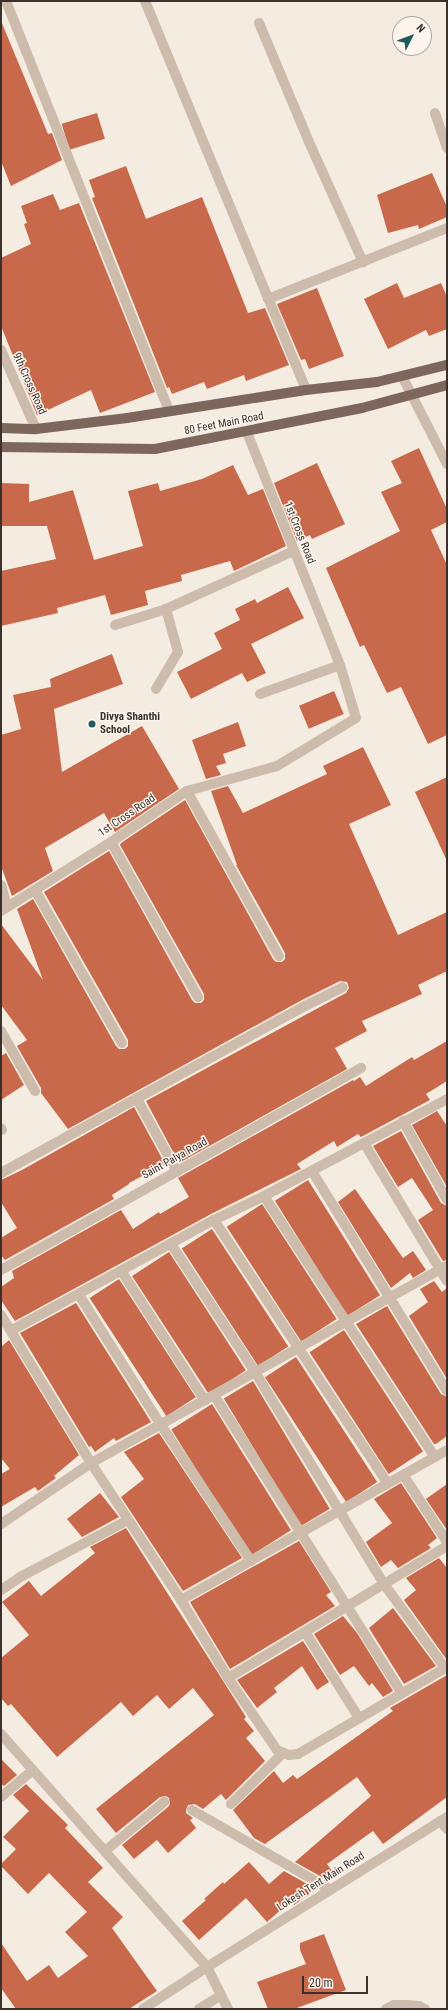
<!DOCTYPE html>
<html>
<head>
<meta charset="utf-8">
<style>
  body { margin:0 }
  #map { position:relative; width:448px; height:2010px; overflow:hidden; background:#f4ebe1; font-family:"Roboto Condensed",sans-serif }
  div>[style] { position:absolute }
  .building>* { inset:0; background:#c8694b; transform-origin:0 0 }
  .minor>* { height:10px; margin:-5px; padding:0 5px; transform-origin:5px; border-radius:5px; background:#cdbbac }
  .major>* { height:10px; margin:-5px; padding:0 5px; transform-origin:5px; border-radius:5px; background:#7d675c }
  .dots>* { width:11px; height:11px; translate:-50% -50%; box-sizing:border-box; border:2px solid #fbf5ee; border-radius:50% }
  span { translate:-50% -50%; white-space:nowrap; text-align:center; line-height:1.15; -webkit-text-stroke:3px #fbf5ee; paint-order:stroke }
  .street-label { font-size:11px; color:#3b302b }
  .poi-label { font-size:11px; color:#3b302b; font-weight:700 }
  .left { translate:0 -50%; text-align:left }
  .frame { position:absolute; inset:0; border:2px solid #3b302b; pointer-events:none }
  .north { position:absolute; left:392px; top:16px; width:40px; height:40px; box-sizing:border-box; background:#fbf5ee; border:1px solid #aea6a0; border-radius:50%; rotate:48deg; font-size:11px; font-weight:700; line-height:16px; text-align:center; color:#3b302b }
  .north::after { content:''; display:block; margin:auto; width:14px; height:18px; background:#1f5a5e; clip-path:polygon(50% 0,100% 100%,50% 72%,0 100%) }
  .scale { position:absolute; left:302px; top:1976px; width:66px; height:18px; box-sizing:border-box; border:2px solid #3b302b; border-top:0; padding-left:5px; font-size:12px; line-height:14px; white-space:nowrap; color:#3b302b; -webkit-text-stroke:3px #fbf5ee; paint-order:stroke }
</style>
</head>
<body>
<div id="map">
  <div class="building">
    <i style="clip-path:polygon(1px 21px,48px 134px,52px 133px,62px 160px,11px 186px,1px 161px)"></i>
    <i style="left:97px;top:113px;width:27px;height:37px;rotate:73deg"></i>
    <i style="clip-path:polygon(126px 166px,146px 219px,202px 197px,248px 313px,265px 308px,289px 365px,246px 381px,244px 375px,207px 389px,204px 382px,172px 394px,169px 387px,167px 388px,92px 198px,95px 197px,89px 180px)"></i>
    <i style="clip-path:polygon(432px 173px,447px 207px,447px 217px,419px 229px,418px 225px,388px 233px,377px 195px)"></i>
    <i style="clip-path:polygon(53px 194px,60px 210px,79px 203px,155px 392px,100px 413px,91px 390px,37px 415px,1px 326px,1px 258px,31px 244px,24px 224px,27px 223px,21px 206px)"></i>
    <i style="clip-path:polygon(397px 283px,404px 298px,441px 283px,447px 297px,447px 329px,429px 336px,426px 330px,388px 349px,364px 299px)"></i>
    <i style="clip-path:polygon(317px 288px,344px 356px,309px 369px,305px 359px,301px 360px,277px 304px)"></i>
    <i style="clip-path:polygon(419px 448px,447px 509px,447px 522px,431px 530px,447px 565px,447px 735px,428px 744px,401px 687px,387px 693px,364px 645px,360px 647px,326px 568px,400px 531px,381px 492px,402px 483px,391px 461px)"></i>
    <i style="clip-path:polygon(317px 463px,345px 524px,312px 539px,310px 535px,297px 541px,274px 483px)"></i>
    <i style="clip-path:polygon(233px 465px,248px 495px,263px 489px,286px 546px,234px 571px,230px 561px,181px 575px,182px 581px,145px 591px,148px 605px,111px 615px,105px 595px,57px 608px,58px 613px,1px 626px,1px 571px,56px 559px,47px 526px,1px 526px,1px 483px,29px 484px,29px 502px,73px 490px,94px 560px,143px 546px,128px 491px,158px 483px,160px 491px,202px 479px)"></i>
    <i style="clip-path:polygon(288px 587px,304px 618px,251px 644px,266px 673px,247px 682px,242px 673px,191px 699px,177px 672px,222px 649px,214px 633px,240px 620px,235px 609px,255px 599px,257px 603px)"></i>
    <i style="clip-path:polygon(112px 654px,123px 684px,54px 709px,62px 772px,142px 726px,179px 789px,115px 832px,104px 813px,45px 848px,53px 871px,12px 896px,1px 866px,1px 735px,21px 729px,13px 695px,51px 687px,50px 679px)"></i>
    <i style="left:334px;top:691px;width:25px;height:38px;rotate:67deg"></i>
    <i style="clip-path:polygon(238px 722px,246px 746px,223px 754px,226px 763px,216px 766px,221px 775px,206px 779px,192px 740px)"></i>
    <i style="clip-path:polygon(363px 747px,391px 805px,349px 824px,398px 935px,447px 912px,447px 971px,418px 985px,422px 994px,362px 1021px,367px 1031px,335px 1048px,347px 1069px,179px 1163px,146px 1101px,346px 993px,349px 988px,347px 982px,340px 981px,302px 1000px,68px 1129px,41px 1093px,41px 1088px,17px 1046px,27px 1040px,1px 1005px,1px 924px,43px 980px,17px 909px,33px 899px,116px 1046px,119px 1049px,125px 1049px,128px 1046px,128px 1040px,44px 892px,109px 851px,192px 1000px,195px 1003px,201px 1003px,204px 1000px,204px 994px,120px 845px,121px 843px,185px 800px,273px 959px,276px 962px,282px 962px,285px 959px,285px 953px,236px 865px,237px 865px,211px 791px,228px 786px,243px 813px,327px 774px,323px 766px)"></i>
    <i style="clip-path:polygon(447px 777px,447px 861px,415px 792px)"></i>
    <i style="clip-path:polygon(447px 1041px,447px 1081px,426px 1094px,430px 1100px,361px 1137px,358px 1134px,337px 1147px,334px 1141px,297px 1164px,301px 1169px,211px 1214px,15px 1321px,1px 1300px,1px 1287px,14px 1278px,12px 1271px,121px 1210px,133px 1229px,159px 1212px,160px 1214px,189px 1197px,178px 1178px,353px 1080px,354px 1081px,360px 1077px,366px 1086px,412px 1057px,414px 1060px)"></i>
    <i style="clip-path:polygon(6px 1053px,24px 1085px,1px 1100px,1px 1056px)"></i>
    <i style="clip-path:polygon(134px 1107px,165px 1164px,129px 1183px,129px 1184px,112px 1195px,114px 1199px,5px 1260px,1px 1255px,1px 1238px,17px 1228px,1px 1202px,1px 1180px,22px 1170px)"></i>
    <i style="clip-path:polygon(437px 1111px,447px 1126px,447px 1187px,412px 1125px)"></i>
    <i style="clip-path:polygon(401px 1131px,441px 1203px,447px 1206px,447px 1260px,443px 1261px,418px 1220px,433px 1210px,412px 1178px,398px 1187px,373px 1146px)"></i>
    <i style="left:308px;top:1180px;width:136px;height:39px;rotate:58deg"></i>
    <i style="clip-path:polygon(355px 1189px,403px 1258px,413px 1251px,426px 1270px,413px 1278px,410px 1273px,391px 1288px,338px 1202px)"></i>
    <i style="left:262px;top:1204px;width:137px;height:42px;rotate:57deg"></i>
    <i style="left:212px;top:1229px;width:140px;height:36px;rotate:57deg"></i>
    <i style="left:169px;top:1252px;width:141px;height:44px;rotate:57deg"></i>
    <i style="left:119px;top:1279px;width:141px;height:35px;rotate:57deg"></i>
    <i style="clip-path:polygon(434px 1281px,442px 1292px,447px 1288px,447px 1379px,409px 1316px,428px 1302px,420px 1289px)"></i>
    <i style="clip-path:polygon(76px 1303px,151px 1422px,116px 1441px,114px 1438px,95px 1452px,91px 1446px,89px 1447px,20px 1333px)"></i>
    <i style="clip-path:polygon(387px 1306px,441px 1394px,447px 1397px,447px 1436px,436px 1444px,434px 1444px,356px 1324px)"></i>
    <i style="left:344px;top:1330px;width:145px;height:41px;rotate:57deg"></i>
    <i style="clip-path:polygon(9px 1340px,79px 1455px,54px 1476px,56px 1478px,38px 1491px,35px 1487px,1px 1507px,1px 1474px,10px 1469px,1px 1458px,1px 1347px)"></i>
    <i style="left:296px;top:1357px;width:149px;height:37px;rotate:57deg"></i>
    <i style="left:253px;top:1381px;width:149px;height:34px;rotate:59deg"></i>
    <i style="left:212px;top:1404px;width:149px;height:48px;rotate:58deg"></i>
    <i style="clip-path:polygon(159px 1433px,242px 1558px,183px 1591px,121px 1497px,144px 1479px,124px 1452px)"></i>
    <i style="clip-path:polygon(401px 1483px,437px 1538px,428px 1545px,431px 1548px,398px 1568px,391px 1560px,381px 1567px,366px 1542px,392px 1523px,374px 1499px)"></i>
    <i style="clip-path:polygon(447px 1484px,447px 1530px,426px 1499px)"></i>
    <i style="clip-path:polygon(100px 1493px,119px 1517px,82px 1537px,67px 1519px)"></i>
    <i style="clip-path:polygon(126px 1528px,246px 1717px,244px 1719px,254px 1731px,246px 1738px,265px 1761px,226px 1800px,221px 1794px,203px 1809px,195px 1804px,188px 1805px,186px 1810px,186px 1813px,193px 1818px,190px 1820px,196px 1828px,168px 1853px,157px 1840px,134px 1859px,122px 1845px,168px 1807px,170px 1804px,169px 1798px,166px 1796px,160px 1797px,116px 1833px,96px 1809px,214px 1715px,193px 1688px,169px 1709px,157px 1695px,133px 1716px,121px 1702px,57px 1757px,11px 1704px,8px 1706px,1px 1698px,1px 1658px,29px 1635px,2px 1602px,29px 1581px,41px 1596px,95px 1553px,90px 1547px)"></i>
    <i style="clip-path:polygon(299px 1541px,331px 1592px,326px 1595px,335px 1606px,230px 1669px,190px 1602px)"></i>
    <i style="clip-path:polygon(439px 1558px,447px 1568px,447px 1660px,404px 1600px,416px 1590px,406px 1578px)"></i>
    <i style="clip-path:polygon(393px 1608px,436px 1666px,404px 1684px,369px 1628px)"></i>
    <i style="clip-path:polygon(343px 1616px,357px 1633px,393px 1691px,383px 1697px,372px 1683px,369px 1686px,354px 1666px,340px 1675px,314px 1634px)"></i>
    <i style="clip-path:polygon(303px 1641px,329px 1682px,317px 1690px,302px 1666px,274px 1688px,277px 1692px,257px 1708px,237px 1680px)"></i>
    <i style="clip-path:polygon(447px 1675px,447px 1797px,383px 1844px,373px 1831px,327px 1864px,335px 1875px,327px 1880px,295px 1862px,371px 1796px,357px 1777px,265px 1844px,254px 1838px,233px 1810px,274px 1771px,283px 1783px,293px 1775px,297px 1779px,393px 1711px,390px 1708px)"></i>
    <i style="clip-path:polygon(1px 1759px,17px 1775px,4px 1786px,1px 1784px)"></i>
    <i style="clip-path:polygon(26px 1784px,68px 1825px,65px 1828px,103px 1868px,88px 1882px,123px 1917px,112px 1928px,157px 1991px,129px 2009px,16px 2009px,1px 1988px,1px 1943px,27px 1981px,49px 1965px,58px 1978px,88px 1956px,65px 1932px,87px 1912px,49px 1873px,28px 1894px,1px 1866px,1px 1864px,16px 1849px,3px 1837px,29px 1811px,13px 1795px)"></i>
    <i style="clip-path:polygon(249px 1862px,269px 1884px,284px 1871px,316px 1889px,294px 1905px,291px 1901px,267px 1922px,246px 1898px,199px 1940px,182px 1921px,206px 1900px,204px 1899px,223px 1882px,224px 1884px)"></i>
    <i style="clip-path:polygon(324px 1934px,346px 1990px,294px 2009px,268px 2009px,257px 1982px,306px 1964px,300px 1950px,300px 1943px)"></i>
  </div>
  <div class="minor">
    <i style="left:6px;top:1px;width:440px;rotate:68.3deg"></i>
    <i style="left:145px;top:1px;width:421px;rotate:67.5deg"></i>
    <i style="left:259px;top:23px;width:129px;rotate:67.2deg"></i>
    <i style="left:309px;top:142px;width:132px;rotate:65.8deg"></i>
    <i style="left:435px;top:113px;width:37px;rotate:71deg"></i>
    <i style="left:268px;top:299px;width:193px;rotate:-21.6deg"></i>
    <i style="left:1px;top:350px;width:86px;rotate:66.1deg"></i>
    <i style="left:402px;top:376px;width:99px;rotate:62.9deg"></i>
    <i style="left:115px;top:625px;width:53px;rotate:-17.4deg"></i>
    <i style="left:166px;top:609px;width:140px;rotate:-24.5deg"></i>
    <i style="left:156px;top:689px;width:43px;rotate:-59.3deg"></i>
    <i style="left:178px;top:652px;width:45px;rotate:-105.6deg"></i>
    <i style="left:260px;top:694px;width:85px;rotate:-19.9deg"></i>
    <i style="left:187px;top:791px;width:189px;rotate:60.9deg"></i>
    <i style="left:111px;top:842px;width:178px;rotate:60.7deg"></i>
    <i style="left:1px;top:885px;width:22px;rotate:74deg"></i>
    <i style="left:35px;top:890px;width:176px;rotate:60.4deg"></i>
    <i style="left:1px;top:911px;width:130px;rotate:-32.1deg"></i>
    <i style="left:111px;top:842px;width:92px;rotate:-33.9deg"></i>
    <i style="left:187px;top:791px;width:93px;rotate:-15.5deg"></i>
    <i style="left:277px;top:766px;width:92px;rotate:-31.3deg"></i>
    <i style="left:356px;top:718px;width:55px;rotate:-106.8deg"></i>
    <i style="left:340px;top:665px;width:251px;rotate:-111.8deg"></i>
    <i style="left:1px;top:1031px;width:69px;rotate:60.5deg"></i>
    <i style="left:137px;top:1099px;width:83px;rotate:61.3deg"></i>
    <i style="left:403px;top:1121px;width:90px;rotate:60.9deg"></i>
    <i style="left:1px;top:1128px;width:2px;rotate:63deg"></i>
    <i style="left:364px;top:1143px;width:161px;rotate:59deg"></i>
    <i style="left:312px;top:1171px;width:258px;rotate:58.5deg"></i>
    <i style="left:1px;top:1173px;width:347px;rotate:-28.8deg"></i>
    <i style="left:305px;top:1006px;width:42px;rotate:-26.6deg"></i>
    <i style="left:264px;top:1196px;width:312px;rotate:56.8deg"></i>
    <i style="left:214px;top:1220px;width:316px;rotate:56.6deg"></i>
    <i style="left:171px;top:1244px;width:153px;rotate:56.7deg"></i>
    <i style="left:255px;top:1372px;width:248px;rotate:58.7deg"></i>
    <i style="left:384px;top:1584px;width:104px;rotate:54deg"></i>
    <i style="left:1px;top:1270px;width:413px;rotate:-29.3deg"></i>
    <i style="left:122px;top:1272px;width:153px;rotate:57.2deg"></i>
    <i style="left:79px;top:1295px;width:154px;rotate:57.8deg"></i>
    <i style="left:161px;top:1425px;width:163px;rotate:56.5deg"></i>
    <i style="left:1px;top:1315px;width:173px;rotate:58.7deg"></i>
    <i style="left:91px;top:1463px;width:164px;rotate:56.7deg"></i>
    <i style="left:181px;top:1600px;width:91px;rotate:58.9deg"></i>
    <i style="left:228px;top:1678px;width:87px;rotate:55.8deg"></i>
    <i style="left:277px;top:1750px;width:13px;rotate:23deg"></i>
    <i style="left:289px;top:1755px;width:9px;rotate:-6deg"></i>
    <i style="left:298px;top:1754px;width:173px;rotate:-30.3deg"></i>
    <i style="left:12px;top:1330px;width:230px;rotate:-28.6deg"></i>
    <i style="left:214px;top:1220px;width:55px;rotate:-25.6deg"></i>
    <i style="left:264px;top:1196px;width:207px;rotate:-27.9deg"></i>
    <i style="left:214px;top:1395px;width:352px;rotate:57.8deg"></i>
    <i style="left:404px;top:1476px;width:79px;rotate:56.9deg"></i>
    <i style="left:1px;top:1524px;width:109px;rotate:-34.1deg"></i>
    <i style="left:91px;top:1463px;width:407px;rotate:-29deg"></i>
    <i style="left:1px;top:1590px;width:25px;rotate:-34deg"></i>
    <i style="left:22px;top:1576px;width:120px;rotate:-27.8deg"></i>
    <i style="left:181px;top:1600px;width:305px;rotate:-29.4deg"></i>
    <i style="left:305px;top:1632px;width:102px;rotate:57.9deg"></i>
    <i style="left:228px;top:1678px;width:256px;rotate:-31.1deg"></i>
    <i style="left:1px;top:1734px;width:311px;rotate:48.5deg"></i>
    <i style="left:207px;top:1967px;width:47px;rotate:63.4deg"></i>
    <i style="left:1px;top:1797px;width:42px;rotate:-40.2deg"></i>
    <i style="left:231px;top:1804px;width:73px;rotate:-44.4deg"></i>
    <i style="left:192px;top:1810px;width:160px;rotate:29.9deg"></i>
    <i style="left:440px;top:1821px;width:11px;rotate:49deg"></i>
    <i style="left:105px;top:1851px;width:77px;rotate:-39.7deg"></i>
    <i style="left:143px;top:2009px;width:77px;rotate:-33.3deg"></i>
    <i style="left:207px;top:1967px;width:283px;rotate:-32deg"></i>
    <i style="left:199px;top:2009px;width:26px;rotate:-32deg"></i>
    <i style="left:386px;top:2009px;width:9px;rotate:-27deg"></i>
    <i style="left:394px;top:2005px;width:12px"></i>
    <i style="left:406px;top:2005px;width:13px;rotate:4deg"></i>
    <i style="left:419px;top:2006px;width:7px;rotate:27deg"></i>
  </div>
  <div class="major">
    <i style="left:1px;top:428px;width:35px;rotate:2deg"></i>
    <i style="left:36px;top:429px;width:92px;rotate:-6.9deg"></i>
    <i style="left:127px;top:418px;width:181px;rotate:-8.9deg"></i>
    <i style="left:306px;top:390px;width:71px;rotate:-6.4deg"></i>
    <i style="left:377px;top:382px;width:72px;rotate:-13.7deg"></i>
    <i style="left:1px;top:447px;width:154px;rotate:0.7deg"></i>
    <i style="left:155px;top:449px;width:211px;rotate:-11.2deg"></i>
    <i style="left:362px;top:408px;width:88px;rotate:-15.1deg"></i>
  </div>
  <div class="dots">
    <i style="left:92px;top:724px;background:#1f5a5e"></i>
  </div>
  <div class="street-label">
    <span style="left:29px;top:384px;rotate:66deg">9th Cross Road</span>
    <span style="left:224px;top:424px;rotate:-11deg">80 Feet Main Road</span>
    <span style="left:299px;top:533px;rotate:68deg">1st Cross Road</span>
    <span style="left:127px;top:816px;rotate:-34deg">1st Cross Road</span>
    <span style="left:175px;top:1159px;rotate:-29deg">Saint Palya Road</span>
    <span style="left:321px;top:1882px;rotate:-32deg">Lokesh Tent Main Road</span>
  </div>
  <div class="poi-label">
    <span class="left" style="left:100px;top:724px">Divya Shanthi<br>School</span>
  </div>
  <div class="frame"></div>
  <div class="north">N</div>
  <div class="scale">20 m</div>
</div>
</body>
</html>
